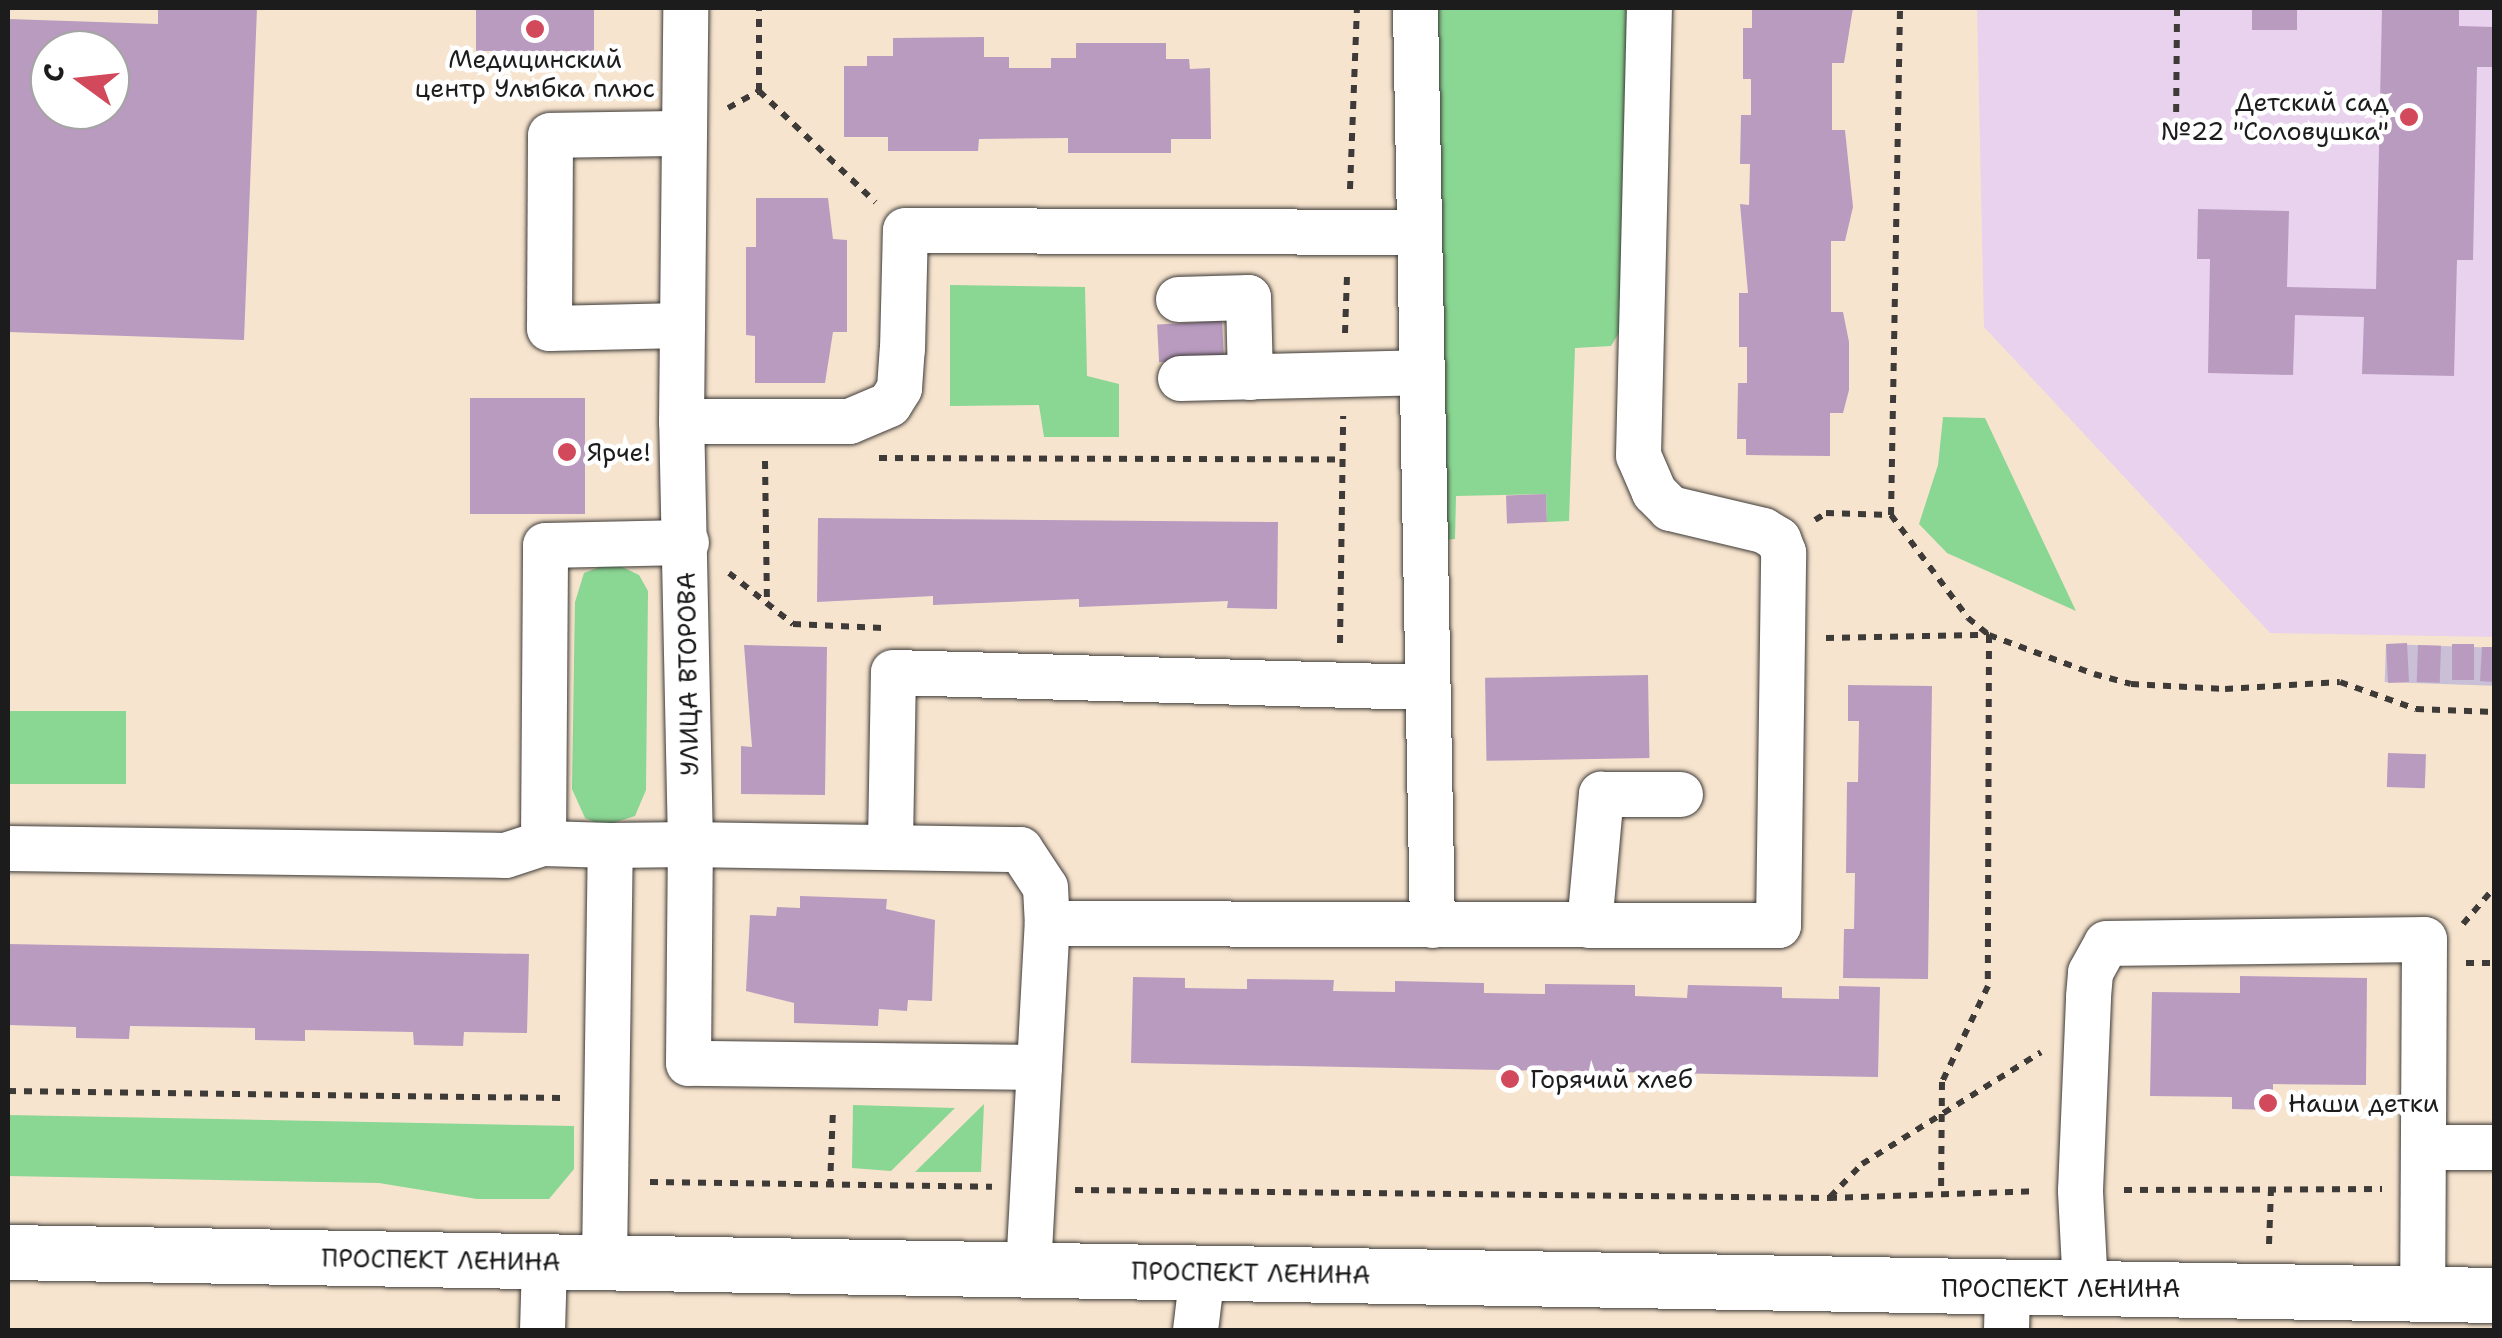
<!DOCTYPE html>
<html>
<head>
<meta charset="utf-8">
<style>
  body { margin:0 }
  #map { position:relative; width:2502px; height:1338px; overflow:hidden; background:#f7e4ce; font-family:"Shantell Sans",sans-serif }
  div>[style] { position:absolute }
  .built>* { inset:0; background:#e8d2ee }
  .industrial>* { inset:0; background:#c9bfd7; transform-origin:0 0 }
  .green>* { inset:0; background:#8ad693; transform-origin:0 0 }
  .building>* { inset:0; background:#b99bc0; transform-origin:0 0 }
  .path>* { height:6px; margin-top:-3px; transform-origin:0; background:repeating-linear-gradient(90deg,#3d3a37 0 8px,transparent 0 16px) }
  .roads { filter:drop-shadow(0 0 2px #3d3a37) drop-shadow(0 0 2px #3d3a37) }
  .minor>* { height:45px; margin:-22.5px; padding:0 22.5px; transform-origin:22.5px; border-radius:22.5px; background:#fff }
  .major>* { height:55px; margin:-27.5px; padding:0 27.5px; transform-origin:27.5px; border-radius:27.5px; background:#fff }
  .dots>* { width:28px; height:28px; translate:-50% -50%; box-sizing:border-box; border:5px solid #fff; border-radius:50% }
  span { translate:-50% -50%; white-space:nowrap; text-align:center; line-height:1.15; -webkit-text-stroke:9px #fff; paint-order:stroke }
  .poi-label { font-size:25px; color:#1c1c1c }
  .right { translate:-100% -50%; text-align:right }
  .left { translate:0 -50%; text-align:left }
  .street-label { font-size:25px; color:#1c1c1c }
  .frame { position:absolute; inset:0; border:10px solid #1c1c1c; pointer-events:none }
  .north { position:absolute; left:30px; top:30px; width:100px; height:100px; box-sizing:border-box; background:#fff; border:2px solid #a4a4a4; border-radius:50%; rotate:285deg; font-size:28px; font-weight:700; line-height:40px; text-align:center; color:#1c1c1c }
  .north::after { content:''; display:block; margin:auto; width:35px; height:45px; background:#d1495b; clip-path:polygon(50% 0,100% 100%,50% 72%,0 100%) }
</style>
</head>
<body>
<div id="map">
  <div class="built">
    <i style="clip-path:polygon(1977px 8px,2494px 8px,2494px 637px,2270px 633px,1984px 327px)"></i>
  </div>
  <div class="industrial">
    <i style="left:2386px;top:644px;width:108px;height:38px;rotate:2deg"></i>
  </div>
  <div class="green">
    <i style="clip-path:polygon(1435px 8px,1628px 8px,1620px 331px,1611px 346px,1575px 348px,1569px 521px,1547px 522px,1546px 494px,1456px 496px,1455px 539px,1443px 540px)"></i>
    <i style="clip-path:polygon(950px 285px,1085px 287px,1087px 376px,1119px 384px,1119px 437px,1044px 437px,1039px 405px,950px 406px)"></i>
    <i style="clip-path:polygon(1943px 417px,1985px 418px,2076px 611px,1947px 553px,1919px 524px,1938px 465px)"></i>
    <i style="clip-path:polygon(612px 562px,639px 575px,648px 591px,646px 790px,635px 816px,604px 826px,585px 818px,572px 789px,575px 602px,584px 573px)"></i>
    <i style="left:8px;top:711px;width:118px;height:73px"></i>
    <i style="clip-path:polygon(984px 1104px,981px 1172px,915px 1172px)"></i>
    <i style="clip-path:polygon(853px 1105px,955px 1108px,891px 1171px,852px 1168px)"></i>
    <i style="clip-path:polygon(8px 1115px,574px 1126px,574px 1169px,549px 1199px,477px 1199px,379px 1183px,8px 1176px)"></i>
  </div>
  <div class="building">
    <i style="clip-path:polygon(evenodd,158px 8px,257px 8px,244px 340px,8px 332px,8px 19px,158px 24px,158px 8px,50px 50px,110px 50px,110px 110px,50px 110px,50px 50px)"></i>
    <i style="left:476px;top:8px;width:118px;height:43px"></i>
    <i style="clip-path:polygon(1752px 8px,1853px 8px,1844px 63px,1832px 63px,1832px 130px,1845px 130px,1853px 207px,1845px 241px,1831px 241px,1831px 312px,1843px 312px,1849px 342px,1849px 390px,1843px 413px,1830px 413px,1830px 456px,1746px 455px,1746px 439px,1737px 439px,1738px 383px,1747px 383px,1747px 347px,1739px 347px,1739px 293px,1748px 293px,1740px 204px,1749px 205px,1750px 164px,1740px 164px,1741px 115px,1751px 115px,1751px 79px,1743px 79px,1743px 28px,1752px 28px)"></i>
    <i style="left:2252px;top:8px;width:45px;height:22px"></i>
    <i style="clip-path:polygon(2382px 8px,2459px 8px,2459px 26px,2494px 27px,2494px 67px,2477px 67px,2473px 260px,2457px 260px,2454px 376px,2362px 374px,2364px 317px,2295px 315px,2293px 375px,2208px 373px,2210px 259px,2197px 259px,2198px 209px,2289px 211px,2287px 287px,2376px 289px)"></i>
    <i style="clip-path:polygon(984px 37px,984px 57px,1009px 57px,1009px 68px,1051px 68px,1051px 58px,1076px 58px,1076px 43px,1166px 43px,1166px 59px,1189px 59px,1190px 69px,1210px 68px,1211px 139px,1171px 139px,1171px 153px,1068px 153px,1068px 138px,979px 139px,978px 151px,888px 151px,888px 137px,844px 137px,844px 66px,867px 66px,867px 56px,893px 56px,893px 38px)"></i>
    <i style="clip-path:polygon(756px 198px,828px 198px,833px 239px,847px 240px,847px 332px,833px 332px,825px 383px,755px 383px,755px 336px,746px 335px,746px 247px,756px 247px)"></i>
    <i style="left:1222px;top:321px;width:38px;height:65px;rotate:87deg"></i>
    <i style="left:470px;top:398px;width:115px;height:116px"></i>
    <i style="left:1546px;top:494px;width:28px;height:40px;rotate:88deg"></i>
    <i style="clip-path:polygon(818px 518px,1278px 522px,1277px 609px,1227px 608px,1228px 601px,1079px 607px,1079px 599px,933px 605px,933px 596px,817px 602px)"></i>
    <i style="left:2407px;top:643px;width:39px;height:21px;rotate:87deg"></i>
    <i style="left:2452px;top:644px;width:22px;height:36px"></i>
    <i style="clip-path:polygon(744px 645px,827px 647px,825px 795px,741px 794px,741px 746px,752px 747px)"></i>
    <i style="left:2418px;top:645px;width:23px;height:37px;rotate:2deg"></i>
    <i style="clip-path:polygon(2482px 647px,2494px 647px,2494px 682px,2480px 681px)"></i>
    <i style="left:1648px;top:675px;width:83px;height:163px;rotate:89deg"></i>
    <i style="clip-path:polygon(1848px 685px,1932px 686px,1928px 979px,1843px 978px,1844px 929px,1854px 929px,1855px 873px,1846px 873px,1847px 782px,1858px 782px,1859px 721px,1848px 721px)"></i>
    <i style="left:2388px;top:753px;width:38px;height:34px;rotate:2deg"></i>
    <i style="clip-path:polygon(800px 896px,887px 899px,886px 909px,935px 920px,932px 1001px,908px 1000px,907px 1011px,879px 1009px,878px 1026px,794px 1023px,794px 1003px,746px 991px,750px 915px,776px 916px,777px 907px,800px 908px)"></i>
    <i style="clip-path:polygon(8px 944px,529px 954px,527px 1033px,464px 1032px,463px 1046px,414px 1045px,413px 1032px,305px 1030px,305px 1041px,255px 1040px,255px 1028px,130px 1026px,129px 1039px,76px 1038px,76px 1027px,8px 1025px)"></i>
    <i style="clip-path:polygon(2240px 976px,2367px 978px,2366px 1085px,2273px 1084px,2273px 1110px,2232px 1109px,2232px 1097px,2150px 1096px,2152px 992px,2240px 993px)"></i>
    <i style="clip-path:polygon(1133px 977px,1185px 978px,1185px 988px,1247px 989px,1247px 979px,1334px 980px,1333px 991px,1395px 992px,1395px 981px,1484px 983px,1484px 993px,1545px 994px,1545px 984px,1635px 985px,1635px 996px,1687px 998px,1688px 985px,1782px 987px,1782px 998px,1839px 999px,1839px 986px,1880px 987px,1878px 1077px,1131px 1063px)"></i>
  </div>
  <div class="path">
    <i style="left:759px;top:91px;width:161px;rotate:43.7deg"></i>
    <i style="left:728px;top:108px;width:35px;rotate:-29deg"></i>
    <i style="left:759px;top:91px;width:83px;rotate:-90deg"></i>
    <i style="left:2176px;top:128px;width:120px;rotate:-89.5deg"></i>
    <i style="left:1350px;top:189px;width:181px;rotate:-87.8deg"></i>
    <i style="left:1345px;top:333px;width:57px;rotate:-88deg"></i>
    <i style="left:879px;top:458px;width:464px;rotate:0.2deg"></i>
    <i style="left:765px;top:461px;width:138px;rotate:89.2deg"></i>
    <i style="left:1891px;top:515px;width:129px;rotate:53.2deg"></i>
    <i style="left:1968px;top:618px;width:27px;rotate:39deg"></i>
    <i style="left:1989px;top:635px;width:112px;rotate:20.4deg"></i>
    <i style="left:2094px;top:674px;width:38px;rotate:15deg"></i>
    <i style="left:2131px;top:684px;width:94px;rotate:3deg"></i>
    <i style="left:2225px;top:689px;width:115px;rotate:-3.5deg"></i>
    <i style="left:2340px;top:682px;width:81px;rotate:19.6deg"></i>
    <i style="left:2416px;top:709px;width:78px;rotate:2.2deg"></i>
    <i style="left:1815px;top:520px;width:13px;rotate:-32deg"></i>
    <i style="left:1826px;top:513px;width:65px;rotate:1.8deg"></i>
    <i style="left:1891px;top:515px;width:507px;rotate:-88.98deg"></i>
    <i style="left:729px;top:573px;width:82px;rotate:38.6deg"></i>
    <i style="left:793px;top:624px;width:90px;rotate:2.5deg"></i>
    <i style="left:1826px;top:638px;width:163px;rotate:-1.1deg"></i>
    <i style="left:1989px;top:635px;width:351px;rotate:90.2deg"></i>
    <i style="left:1988px;top:986px;width:106px;rotate:115.6deg"></i>
    <i style="left:1942px;top:1082px;width:112px;rotate:90.5deg"></i>
    <i style="left:1340px;top:643px;width:227px;rotate:-89.2deg"></i>
    <i style="left:2463px;top:924px;width:48px;rotate:-49.3deg"></i>
    <i style="left:2466px;top:963px;width:28px"></i>
    <i style="left:8px;top:1091px;width:553px;rotate:0.73deg"></i>
    <i style="left:650px;top:1182px;width:342px;rotate:0.8deg"></i>
    <i style="left:830px;top:1187px;width:79px;rotate:-87.8deg"></i>
    <i style="left:1075px;top:1190px;width:754px;rotate:0.61deg"></i>
    <i style="left:1829px;top:1198px;width:208px;rotate:-1.9deg"></i>
    <i style="left:2124px;top:1190px;width:258px;rotate:-0.2deg"></i>
    <i style="left:1830px;top:1197px;width:46px;rotate:-45.9deg"></i>
    <i style="left:1862px;top:1164px;width:211px;rotate:-32deg"></i>
    <i style="left:2269px;top:1244px;width:54px;rotate:-87.9deg"></i>
  </div>
  <div class="roads">
    <div class="minor">
      <i style="left:1415px;top:8px;width:917px;rotate:88.94deg"></i>
      <i style="left:1178px;top:299px;width:70px;rotate:-1.6deg"></i>
      <i style="left:1248px;top:297px;width:80px;rotate:88.6deg"></i>
      <i style="left:682px;top:325px;width:133px;rotate:178.7deg"></i>
      <i style="left:549px;top:328px;width:193px;rotate:-89.7deg"></i>
      <i style="left:550px;top:135px;width:134px;rotate:-0.9deg"></i>
      <i style="left:1180px;top:378px;width:239px;rotate:-1.4deg"></i>
      <i style="left:681px;top:421px;width:168px"></i>
      <i style="left:849px;top:421px;width:43px;rotate:-23deg"></i>
      <i style="left:889px;top:404px;width:19px;rotate:-58deg"></i>
      <i style="left:899px;top:388px;width:39px;rotate:-86deg"></i>
      <i style="left:902px;top:349px;width:119px;rotate:-88.6deg"></i>
      <i style="left:905px;top:230px;width:513px;rotate:0.22deg"></i>
      <i style="left:890px;top:842px;width:170px;rotate:-89deg"></i>
      <i style="left:893px;top:672px;width:531px;rotate:1.62deg"></i>
      <i style="left:543px;top:843px;width:298px;rotate:-89.6deg"></i>
      <i style="left:545px;top:545px;width:141px;rotate:-1.2deg"></i>
      <i style="left:8px;top:848px;width:497px;rotate:0.8deg"></i>
      <i style="left:505px;top:855px;width:40px;rotate:-18deg"></i>
      <i style="left:543px;top:843px;width:67px;rotate:1.7deg"></i>
      <i style="left:1589px;top:925px;width:132px;rotate:-84.8deg"></i>
      <i style="left:1601px;top:794px;width:79px"></i>
      <i style="left:1039px;top:1067px;width:351px;rotate:-179.3deg"></i>
      <i style="left:688px;top:1063px;width:219px;rotate:-89.5deg"></i>
      <i style="left:690px;top:844px;width:330px;rotate:0.9deg"></i>
      <i style="left:1020px;top:849px;width:45px;rotate:56.7deg"></i>
      <i style="left:1045px;top:887px;width:36px;rotate:87deg"></i>
      <i style="left:2423px;top:1147px;width:71px"></i>
      <i style="left:604px;top:1262px;width:417px;rotate:-89.2deg"></i>
      <i style="left:610px;top:845px;width:80px;rotate:-0.7deg"></i>
      <i style="left:690px;top:844px;width:423px;rotate:-91.2deg"></i>
      <i style="left:681px;top:421px;width:413px;rotate:-89.4deg"></i>
      <i style="left:1028px;top:1269px;width:347px;rotate:-86.9deg"></i>
      <i style="left:1047px;top:923px;width:731px;rotate:0.16deg"></i>
      <i style="left:1778px;top:925px;width:373px;rotate:-89.2deg"></i>
      <i style="left:1783px;top:552px;width:14px;rotate:-111deg"></i>
      <i style="left:1778px;top:539px;width:17px;rotate:-149deg"></i>
      <i style="left:1763px;top:530px;width:96px;rotate:-166.7deg"></i>
      <i style="left:1670px;top:508px;width:23px;rotate:-135deg"></i>
      <i style="left:1654px;top:492px;width:40px;rotate:-113.4deg"></i>
      <i style="left:1638px;top:455px;width:447px;rotate:-88.6deg"></i>
      <i style="left:2085px;top:1287px;width:97px;rotate:-93deg"></i>
      <i style="left:2080px;top:1190px;width:194px;rotate:-87.6deg"></i>
      <i style="left:2088px;top:996px;width:24px;rotate:-85deg"></i>
      <i style="left:2090px;top:972px;width:33px;rotate:-61deg"></i>
      <i style="left:2106px;top:943px;width:318px;rotate:-0.7deg"></i>
      <i style="left:2424px;top:939px;width:355px;rotate:90.3deg"></i>
      <i style="left:542px;top:1330px;width:68px;rotate:-88.3deg"></i>
      <i style="left:1195px;top:1330px;width:58px;rotate:-83.1deg"></i>
      <i style="left:2006px;top:1330px;width:42px;rotate:-88.6deg"></i>
    </div>
    <div class="major">
      <i style="left:8px;top:1252px;width:2486px;rotate:0.99deg"></i>
    </div>
  </div>
  <div class="dots">
    <i style="left:535px;top:29px;background:#d1495b"></i>
    <i style="left:2409px;top:117px;background:#d1495b"></i>
    <i style="left:567px;top:452px;background:#d1495b"></i>
    <i style="left:1510px;top:1079px;background:#d1495b"></i>
    <i style="left:2268px;top:1103px;background:#d1495b"></i>
  </div>
  <div class="poi-label">
    <span style="left:535px;top:74px">Медицинский<br>центр Улыбка плюс</span>
    <span class="right" style="left:2389px;top:117px">Детский сад<br>№22 "Соловушка"</span>
    <span class="left" style="left:587px;top:452px">Ярче!</span>
    <span class="left" style="left:1530px;top:1079px">Горячий хлеб</span>
    <span class="left" style="left:2288px;top:1103px">Наши детки</span>
  </div>
  <div class="street-label">
    <span style="left:688px;top:674px;rotate:-91deg">УЛИЦА ВТОРОВА</span>
    <span style="left:441px;top:1260px;rotate:1deg">ПРОСПЕКТ ЛЕНИНА</span>
    <span style="left:1251px;top:1273px;rotate:1deg">ПРОСПЕКТ ЛЕНИНА</span>
    <span style="left:2061px;top:1288px">ПРОСПЕКТ ЛЕНИНА</span>
  </div>
  <div class="frame"></div>
  <div class="north">С</div>
</div>
</body>
</html>
